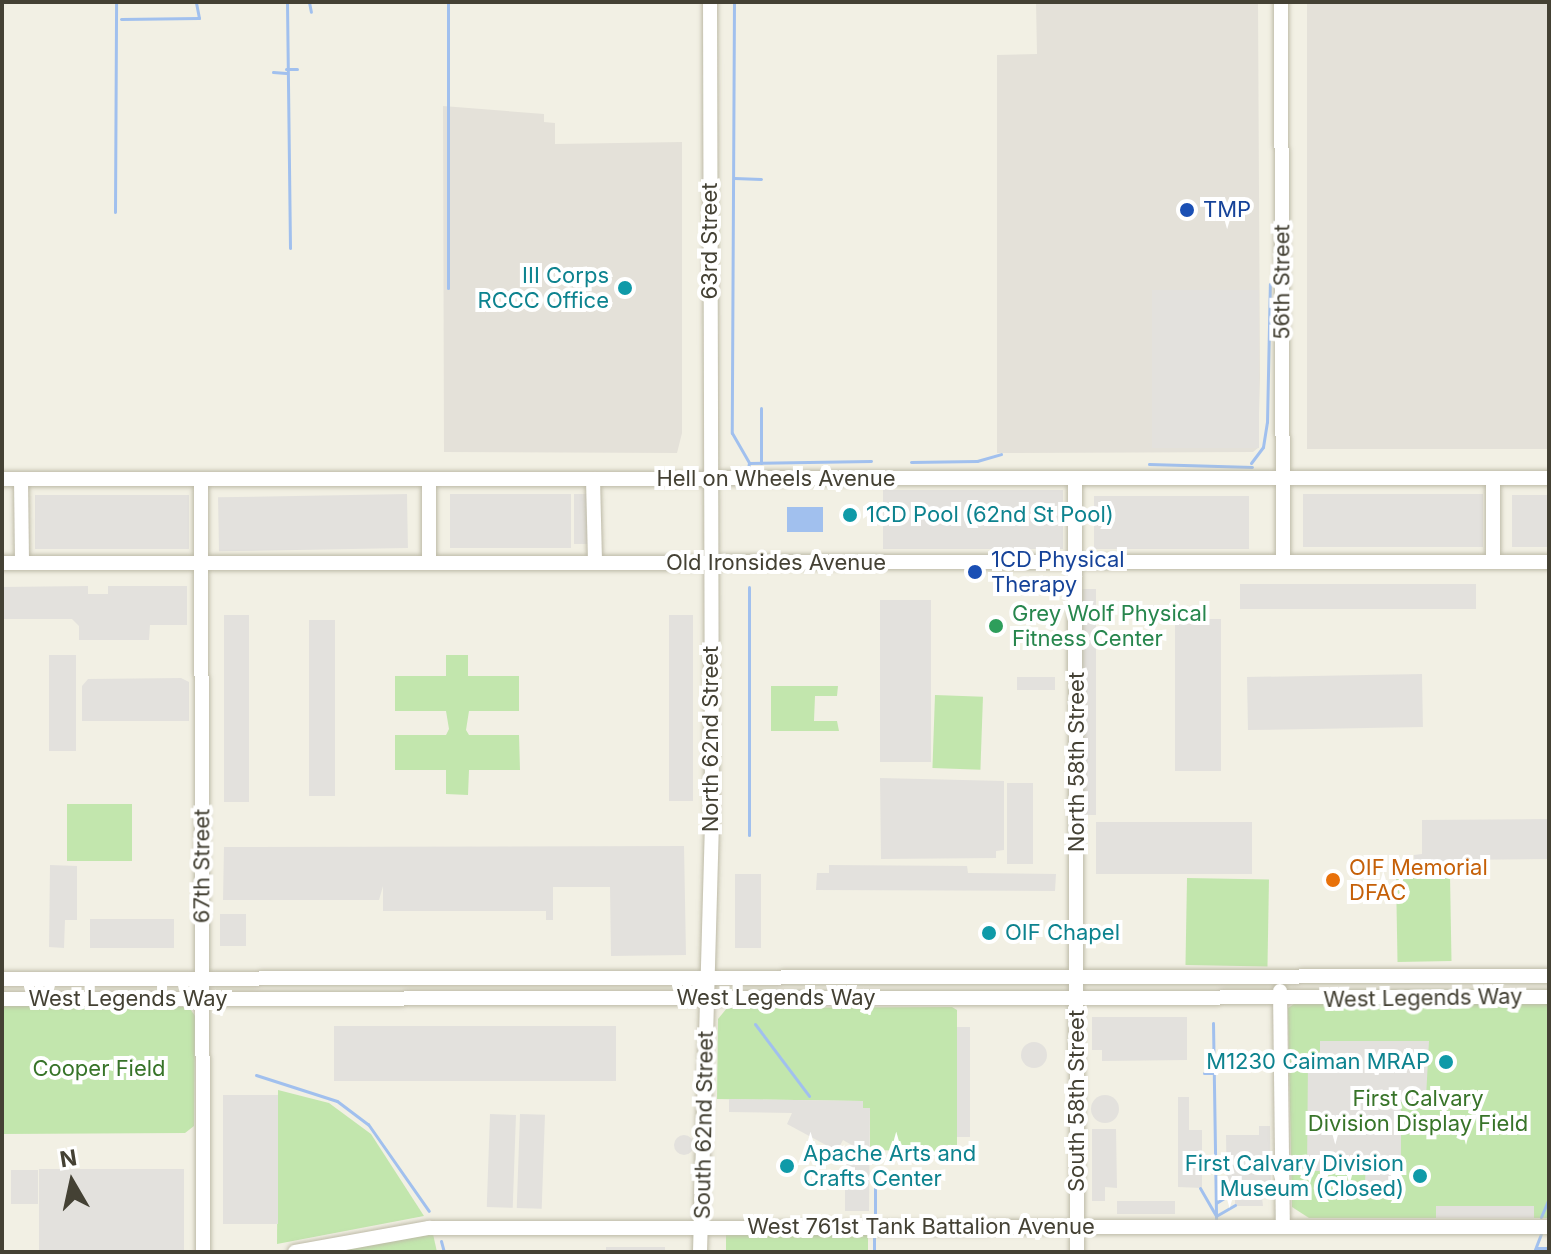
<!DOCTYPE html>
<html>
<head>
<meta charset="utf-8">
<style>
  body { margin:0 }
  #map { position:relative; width:1551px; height:1254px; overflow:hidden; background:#f2f0e4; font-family:Inter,sans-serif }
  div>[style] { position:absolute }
  .industrial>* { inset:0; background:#e4e1d9; transform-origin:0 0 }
  .green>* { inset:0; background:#c2e6ad; transform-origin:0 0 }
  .parking>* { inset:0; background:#e3e1dd; transform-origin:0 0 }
  .round { border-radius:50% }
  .water>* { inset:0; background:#a1c0ee; transform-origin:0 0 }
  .stream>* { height:3px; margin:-1.5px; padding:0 1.5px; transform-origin:1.5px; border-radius:1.5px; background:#a1c0ee }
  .roads { filter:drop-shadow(0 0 2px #bdbaa7) drop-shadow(0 0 2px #bdbaa7) }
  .minor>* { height:14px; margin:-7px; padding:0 7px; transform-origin:7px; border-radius:7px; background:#fff }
  .dots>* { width:22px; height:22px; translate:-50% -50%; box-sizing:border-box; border:4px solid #fff; border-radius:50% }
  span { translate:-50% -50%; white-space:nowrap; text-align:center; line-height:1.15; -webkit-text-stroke:8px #fff; paint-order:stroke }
  .transit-label { font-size:22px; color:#164399 }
  .left { translate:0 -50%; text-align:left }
  .street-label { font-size:22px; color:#444134 }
  .culture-label { font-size:22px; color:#0d838f }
  .right { translate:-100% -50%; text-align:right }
  .leisure-label { font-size:22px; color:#27864d }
  .food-label { font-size:22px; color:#c56008 }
  .park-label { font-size:22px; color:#387429 }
  .frame { position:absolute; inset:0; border:4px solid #444134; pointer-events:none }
  .north { position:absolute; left:32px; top:1142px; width:80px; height:80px; -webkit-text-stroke:6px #fff; paint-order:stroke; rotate:351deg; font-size:22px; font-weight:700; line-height:32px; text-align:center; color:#444134 }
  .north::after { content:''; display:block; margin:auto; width:28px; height:36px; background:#444134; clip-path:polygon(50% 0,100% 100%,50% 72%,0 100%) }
</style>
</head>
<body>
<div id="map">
  <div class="industrial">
    <i style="clip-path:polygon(1036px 2px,1258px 2px,1260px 378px,1258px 448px,1253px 452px,997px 453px,997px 55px,1037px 54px)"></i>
    <i style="left:1307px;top:2px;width:242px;height:447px"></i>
    <i style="clip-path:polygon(443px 106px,544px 114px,544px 122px,555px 123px,555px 144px,682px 142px,682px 433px,677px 453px,444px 452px)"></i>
  </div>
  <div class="green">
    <i style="clip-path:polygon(446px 655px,468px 655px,468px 676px,519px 676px,519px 711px,469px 711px,466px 730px,469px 735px,519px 735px,520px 770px,469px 770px,468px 795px,446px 794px,446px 770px,395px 770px,395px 735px,446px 735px,449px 729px,446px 711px,395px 711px,395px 676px,446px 676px)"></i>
    <i style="clip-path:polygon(771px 686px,838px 686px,837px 696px,815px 696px,814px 721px,837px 721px,839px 731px,771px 731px)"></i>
    <i style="left:935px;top:695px;width:48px;height:73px;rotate:2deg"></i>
    <i style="left:132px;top:804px;width:57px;height:65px;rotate:90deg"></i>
    <i style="left:1450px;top:875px;width:86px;height:54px;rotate:89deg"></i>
    <i style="left:1187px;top:878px;width:82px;height:87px;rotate:1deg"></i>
    <i style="clip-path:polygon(1549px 1002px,1549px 1218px,1309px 1218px,1292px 1207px,1288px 1008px,1294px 1004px)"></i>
    <i style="clip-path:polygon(2px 1005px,189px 1007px,195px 1016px,194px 1126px,185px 1133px,2px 1134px)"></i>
    <i style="clip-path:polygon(952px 1007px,957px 1010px,957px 1152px,870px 1150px,870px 1109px,863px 1108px,862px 1101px,717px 1099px,718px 1019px,727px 1008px)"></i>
    <i style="clip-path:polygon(278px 1090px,329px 1103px,371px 1134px,424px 1216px,277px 1244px)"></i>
    <i style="clip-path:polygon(433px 1234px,437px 1252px,325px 1252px)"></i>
    <i style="left:726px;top:1235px;width:142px;height:21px"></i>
  </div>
  <div class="parking">
    <i style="left:1259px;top:290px;width:158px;height:107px;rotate:90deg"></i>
    <i style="left:883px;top:490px;width:180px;height:59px"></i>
    <i style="left:407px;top:494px;width:54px;height:189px;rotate:89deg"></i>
    <i style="left:450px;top:494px;width:121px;height:54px"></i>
    <i style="left:574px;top:494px;width:20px;height:50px"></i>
    <i style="left:1303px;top:494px;width:180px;height:53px"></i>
    <i style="left:35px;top:495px;width:154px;height:54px"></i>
    <i style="left:1512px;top:495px;width:37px;height:52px"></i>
    <i style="left:1249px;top:496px;width:53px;height:155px;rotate:90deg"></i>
    <i style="left:1240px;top:584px;width:236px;height:25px"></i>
    <i style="clip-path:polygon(88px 586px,88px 594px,108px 594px,108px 586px,187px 586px,187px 625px,150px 625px,149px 640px,79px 640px,79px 626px,72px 619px,2px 619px,2px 587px)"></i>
    <i style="left:1076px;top:589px;width:20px;height:226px"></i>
    <i style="left:880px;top:600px;width:51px;height:162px"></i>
    <i style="left:224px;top:615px;width:25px;height:187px"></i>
    <i style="left:669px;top:615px;width:24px;height:186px"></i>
    <i style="left:1175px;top:619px;width:46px;height:152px"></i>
    <i style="left:309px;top:620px;width:26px;height:176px"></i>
    <i style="left:49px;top:655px;width:27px;height:96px"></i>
    <i style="left:1422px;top:674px;width:53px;height:175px;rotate:89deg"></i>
    <i style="left:1017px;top:677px;width:38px;height:13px"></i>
    <i style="clip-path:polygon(181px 678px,189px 682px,189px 721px,82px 721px,82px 686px,88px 679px)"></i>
    <i style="clip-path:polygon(880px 778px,1004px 781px,1004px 850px,996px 851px,996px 858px,881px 859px)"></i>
    <i style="left:1007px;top:783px;width:26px;height:81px"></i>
    <i style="clip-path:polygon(1549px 819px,1549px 859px,1453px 860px,1453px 872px,1415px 872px,1414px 855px,1422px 854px,1422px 820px)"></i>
    <i style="left:1096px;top:822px;width:156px;height:52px"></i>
    <i style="clip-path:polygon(684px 846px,686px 955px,611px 956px,610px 887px,553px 887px,553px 920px,546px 920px,546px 911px,383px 911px,383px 886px,379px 900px,223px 900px,224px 847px)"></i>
    <i style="clip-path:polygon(50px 865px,77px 866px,77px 920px,65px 920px,64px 948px,49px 947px)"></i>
    <i style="clip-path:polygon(829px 865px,967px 866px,968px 873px,1056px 874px,1055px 891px,816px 890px,817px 873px,829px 873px)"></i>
    <i style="left:735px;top:874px;width:26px;height:74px"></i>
    <i style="left:220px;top:914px;width:26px;height:32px"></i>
    <i style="left:90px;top:919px;width:84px;height:29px"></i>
    <i style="clip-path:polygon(1092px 1017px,1187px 1017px,1187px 1060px,1102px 1061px,1102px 1050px,1092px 1050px)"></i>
    <i style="left:334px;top:1026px;width:282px;height:55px"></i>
    <i style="left:957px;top:1027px;width:13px;height:110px"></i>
    <i style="clip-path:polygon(1320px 1041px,1429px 1041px,1426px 1098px,1401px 1102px,1401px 1182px,1365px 1182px,1366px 1162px,1350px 1161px,1350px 1171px,1307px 1171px,1308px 1058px,1320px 1052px)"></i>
    <i class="round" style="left:1021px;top:1042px;width:26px;height:26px"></i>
    <i style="left:223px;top:1095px;width:55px;height:129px"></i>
    <i class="round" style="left:1091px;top:1095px;width:28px;height:28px"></i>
    <i style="clip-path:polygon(1178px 1097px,1189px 1097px,1189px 1130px,1202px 1130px,1202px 1188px,1178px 1187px)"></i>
    <i style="clip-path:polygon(729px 1099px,863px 1101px,863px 1108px,870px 1108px,869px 1211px,845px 1211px,845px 1157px,857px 1157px,857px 1148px,843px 1140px,837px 1151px,787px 1124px,792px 1113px,729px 1112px)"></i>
    <i style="left:490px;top:1114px;width:26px;height:93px;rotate:2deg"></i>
    <i style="left:520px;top:1114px;width:25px;height:94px;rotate:2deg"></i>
    <i style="clip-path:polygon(1259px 1126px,1270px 1126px,1271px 1197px,1262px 1198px,1263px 1206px,1235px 1206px,1235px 1197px,1227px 1198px,1226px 1135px,1259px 1135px)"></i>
    <i style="clip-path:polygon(1092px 1129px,1116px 1129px,1117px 1188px,1105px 1187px,1105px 1201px,1092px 1201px)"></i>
    <i class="round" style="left:674px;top:1135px;width:20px;height:20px"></i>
    <i style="left:184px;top:1169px;width:81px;height:145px;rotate:90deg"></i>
    <i style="left:11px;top:1170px;width:27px;height:34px"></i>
    <i style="left:1117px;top:1201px;width:58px;height:13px"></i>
    <i style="left:1436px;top:1206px;width:98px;height:12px"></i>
    <i style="left:606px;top:1247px;width:59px;height:5px"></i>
  </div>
  <div class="water">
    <i style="left:787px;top:507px;width:36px;height:25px"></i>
  </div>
  <div class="stream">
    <i style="left:2px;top:2px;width:41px"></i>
    <i style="left:287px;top:2px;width:246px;rotate:89.3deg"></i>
    <i style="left:309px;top:2px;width:10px;rotate:79deg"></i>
    <i style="left:448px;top:2px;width:286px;rotate:90deg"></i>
    <i style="left:734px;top:2px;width:431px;rotate:90.3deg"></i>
    <i style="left:732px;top:433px;width:34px;rotate:60deg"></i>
    <i style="left:121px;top:19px;width:78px;rotate:-0.7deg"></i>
    <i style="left:199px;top:18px;width:16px;rotate:-101deg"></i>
    <i style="left:286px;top:69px;width:11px"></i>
    <i style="left:273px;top:72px;width:13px;rotate:4deg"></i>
    <i style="left:734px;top:178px;width:27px;rotate:2deg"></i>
    <i style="left:115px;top:212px;width:210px;rotate:-89.7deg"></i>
    <i style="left:911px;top:462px;width:66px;rotate:-0.9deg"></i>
    <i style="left:977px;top:461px;width:25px;rotate:-16deg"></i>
    <i style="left:761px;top:463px;width:55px;rotate:-90deg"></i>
    <i style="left:1251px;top:463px;width:20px;rotate:-53deg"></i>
    <i style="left:1263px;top:447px;width:25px;rotate:-81deg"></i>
    <i style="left:1267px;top:422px;width:138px;rotate:-88.8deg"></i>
    <i style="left:1149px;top:464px;width:103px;rotate:1.7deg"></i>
    <i style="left:748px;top:469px;width:6px;rotate:-81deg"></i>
    <i style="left:749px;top:463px;width:122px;rotate:-0.9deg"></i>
    <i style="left:749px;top:835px;width:248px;rotate:-90deg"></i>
    <i style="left:1213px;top:1023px;width:196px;rotate:89.1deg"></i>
    <i style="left:755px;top:1024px;width:90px;rotate:53.1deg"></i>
    <i style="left:1204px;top:1073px;width:10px"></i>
    <i style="left:256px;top:1075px;width:85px;rotate:17.8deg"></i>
    <i style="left:337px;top:1101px;width:39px;rotate:37deg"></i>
    <i style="left:368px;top:1124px;width:106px;rotate:55deg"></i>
    <i style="left:1200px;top:1188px;width:32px;rotate:60deg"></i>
    <i style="left:1216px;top:1216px;width:22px;rotate:-30deg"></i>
    <i style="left:1216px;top:1203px;width:13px;rotate:-32deg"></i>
    <i style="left:1541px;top:1217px;width:21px;rotate:-67deg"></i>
    <i style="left:875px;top:1218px;width:47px;rotate:-90deg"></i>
    <i style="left:441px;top:1241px;width:11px;rotate:75deg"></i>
    <i style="left:1536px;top:1248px;width:12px"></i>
    <i style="left:874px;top:1252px;width:17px;rotate:-90deg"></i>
    <i style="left:1534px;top:1252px;width:19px;rotate:-69deg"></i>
  </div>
  <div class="roads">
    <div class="minor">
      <i style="left:1281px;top:2px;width:560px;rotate:89.8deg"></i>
      <i style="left:1075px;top:478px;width:774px;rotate:89.85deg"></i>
      <i style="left:2px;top:479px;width:1547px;rotate:-0.04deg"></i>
      <i style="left:21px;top:479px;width:84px;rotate:89.3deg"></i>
      <i style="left:593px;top:479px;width:83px;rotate:88.6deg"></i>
      <i style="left:201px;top:480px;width:772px;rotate:89.85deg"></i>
      <i style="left:1493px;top:561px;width:83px;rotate:-90deg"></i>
      <i style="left:429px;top:562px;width:83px;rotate:-90deg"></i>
      <i style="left:2px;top:563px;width:1547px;rotate:-0.04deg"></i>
      <i style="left:2px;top:979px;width:1547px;rotate:-0.11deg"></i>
      <i style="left:1280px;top:991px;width:235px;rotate:89.3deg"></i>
      <i style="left:2px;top:999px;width:1547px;rotate:-0.07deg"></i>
      <i style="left:295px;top:1252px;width:136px;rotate:-10.2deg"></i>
      <i style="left:429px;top:1228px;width:1120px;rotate:-0.05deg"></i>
      <i style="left:700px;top:1252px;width:437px;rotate:-88.4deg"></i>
      <i style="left:712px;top:815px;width:813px;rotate:-90.14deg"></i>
    </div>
  </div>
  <div class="dots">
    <i style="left:1187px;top:210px;background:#1a4fb4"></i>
    <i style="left:625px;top:288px;background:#0f9aa8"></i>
    <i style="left:850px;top:515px;background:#0f9aa8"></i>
    <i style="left:975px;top:572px;background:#1a4fb4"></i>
    <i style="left:996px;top:626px;background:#2e9e5b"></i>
    <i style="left:1333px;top:880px;background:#e8710a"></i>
    <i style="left:989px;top:933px;background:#0f9aa8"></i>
    <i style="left:1446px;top:1062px;background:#0f9aa8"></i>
    <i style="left:787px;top:1166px;background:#0f9aa8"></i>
    <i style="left:1420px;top:1176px;background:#0f9aa8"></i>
  </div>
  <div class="transit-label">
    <span class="left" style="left:1203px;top:210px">TMP</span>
    <span class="left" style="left:991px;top:572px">1CD Physical<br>Therapy</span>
  </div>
  <div class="street-label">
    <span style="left:710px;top:241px;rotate:-90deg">63rd Street</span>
    <span style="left:1282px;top:282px;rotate:-90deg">56th Street</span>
    <span style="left:776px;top:479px">Hell on Wheels Avenue</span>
    <span style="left:776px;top:563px">Old Ironsides Avenue</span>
    <span style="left:711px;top:739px;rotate:-90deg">North 62nd Street</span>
    <span style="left:1077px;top:762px;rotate:-90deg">North 58th Street</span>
    <span style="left:202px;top:866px;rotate:-90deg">67th Street</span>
    <span style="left:776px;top:998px">West Legends Way</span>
    <span style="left:1423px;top:998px;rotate:-1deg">West Legends Way</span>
    <span style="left:128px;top:999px">West Legends Way</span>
    <span style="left:1077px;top:1101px;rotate:-90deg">South 58th Street</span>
    <span style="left:704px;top:1125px;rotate:-89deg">South 62nd Street</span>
    <span style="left:921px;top:1227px">West 761st Tank Battalion Avenue</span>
  </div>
  <div class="culture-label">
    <span class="right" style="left:609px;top:288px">III Corps<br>RCCC Office</span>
    <span class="left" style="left:866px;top:515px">1CD Pool (62nd St Pool)</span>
    <span class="left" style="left:1005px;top:933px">OIF Chapel</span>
    <span class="right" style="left:1430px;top:1062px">M1230 Caiman MRAP</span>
    <span class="left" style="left:803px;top:1166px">Apache Arts and<br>Crafts Center</span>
    <span class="right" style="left:1404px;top:1176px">First Calvary Division<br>Museum (Closed)</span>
  </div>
  <div class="leisure-label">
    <span class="left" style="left:1012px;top:626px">Grey Wolf Physical<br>Fitness Center</span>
  </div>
  <div class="food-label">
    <span class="left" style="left:1349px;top:880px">OIF Memorial<br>DFAC</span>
  </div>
  <div class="park-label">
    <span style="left:99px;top:1069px">Cooper Field</span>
    <span style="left:1418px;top:1111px">First Calvary<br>Division Display Field</span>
  </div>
  <div class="frame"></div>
  <div class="north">N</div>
</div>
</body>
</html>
